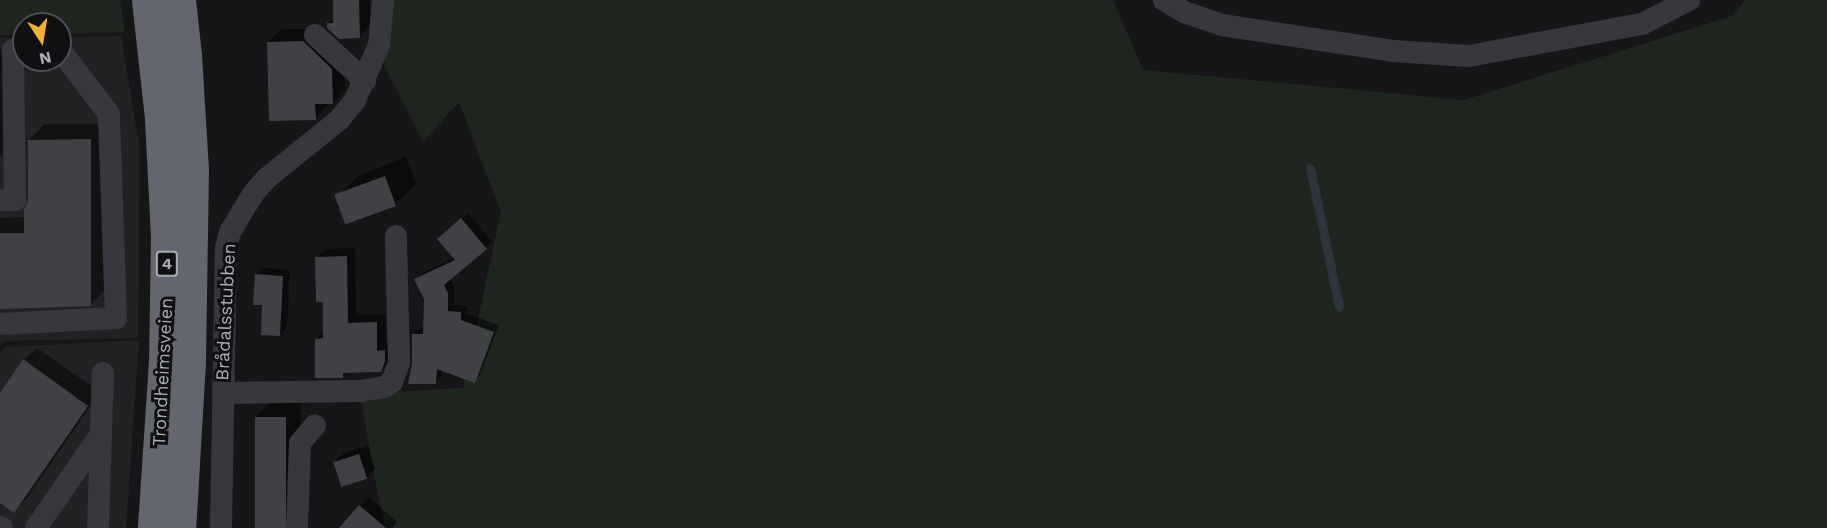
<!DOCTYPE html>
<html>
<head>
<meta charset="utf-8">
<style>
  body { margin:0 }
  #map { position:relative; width:1827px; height:528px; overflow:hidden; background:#161618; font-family:"Work Sans",sans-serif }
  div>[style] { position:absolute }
  .built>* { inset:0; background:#222225 }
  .green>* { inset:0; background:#1e261f }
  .water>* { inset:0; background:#2c353c }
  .shadow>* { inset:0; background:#0007 }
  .building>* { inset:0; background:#404145; transform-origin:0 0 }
  .minor>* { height:22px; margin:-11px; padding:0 11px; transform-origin:11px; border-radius:11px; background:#37383d }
  .highway>* { height:33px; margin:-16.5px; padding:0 16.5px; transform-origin:16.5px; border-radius:16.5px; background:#63666e }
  span { translate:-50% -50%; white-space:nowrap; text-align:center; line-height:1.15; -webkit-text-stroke:6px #111113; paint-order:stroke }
  .shield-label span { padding:2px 4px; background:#111113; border:2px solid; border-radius:4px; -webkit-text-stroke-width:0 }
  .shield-label { font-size:16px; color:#a8adb8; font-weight:700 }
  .street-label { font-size:18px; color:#a8adb8 }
  .north { position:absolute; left:12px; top:12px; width:60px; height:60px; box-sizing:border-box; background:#111113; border:2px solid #4d4f55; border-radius:50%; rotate:168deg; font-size:16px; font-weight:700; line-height:24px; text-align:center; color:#a8adb8 }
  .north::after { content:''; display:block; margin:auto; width:21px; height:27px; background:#f2b134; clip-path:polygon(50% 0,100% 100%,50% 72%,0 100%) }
</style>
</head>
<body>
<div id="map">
  <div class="built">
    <i style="clip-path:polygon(121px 36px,139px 144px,138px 338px,4px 341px,0 346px,0 38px,24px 38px,24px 60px,60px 60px,60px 37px)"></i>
    <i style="clip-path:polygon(139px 340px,126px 528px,0 528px,0 354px,5px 347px)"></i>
  </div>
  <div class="green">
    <i style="clip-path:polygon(0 0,120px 0,125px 32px,60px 34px,60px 24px,24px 24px,24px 35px,0 35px)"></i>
    <i style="clip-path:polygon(evenodd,383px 0,1113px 0,1143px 70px,1464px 100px,1732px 16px,1745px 0,1827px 0,1827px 528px,384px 528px,360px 394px,463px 388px,501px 212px,459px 102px,423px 142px,384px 65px,386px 32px,383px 0,1315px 167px,1344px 306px,1340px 313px,1315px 167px)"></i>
  </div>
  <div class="water">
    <i style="clip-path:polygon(1309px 163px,1315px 167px,1344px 306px,1340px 313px,1335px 308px,1306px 168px)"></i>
  </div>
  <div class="shadow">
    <i style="clip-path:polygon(335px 0,370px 0,370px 26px,359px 37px,328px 23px,335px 17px)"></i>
    <i style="clip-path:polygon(281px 29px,316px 29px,344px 56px,345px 89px,333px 102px,328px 102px,328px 105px,315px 118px,268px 42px)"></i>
    <i style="clip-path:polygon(0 49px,15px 49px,16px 141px,0 157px)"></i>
    <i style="clip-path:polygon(45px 124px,106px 124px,107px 288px,91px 304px,0 306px,0 218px,25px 217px,30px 200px,29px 140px)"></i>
    <i style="clip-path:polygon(406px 157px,416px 184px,395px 205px,337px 197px,358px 176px)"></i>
    <i style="clip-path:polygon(468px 213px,492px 241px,450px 278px,454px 286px,454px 305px,467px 306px,467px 314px,499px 325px,480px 375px,474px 381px,442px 370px,442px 376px,435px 382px,414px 363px,413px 334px,420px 328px,424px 328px,425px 299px,416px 279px,422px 273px,455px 257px,445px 233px)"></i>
    <i style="clip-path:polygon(355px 248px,356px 315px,385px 314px,386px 342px,393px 342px,389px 362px,381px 370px,347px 371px,343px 376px,316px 339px,325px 330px,325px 300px,317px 257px,325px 249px)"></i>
    <i style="clip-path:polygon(264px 267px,290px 271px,287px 327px,279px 335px,264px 304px,256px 275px)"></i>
    <i style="clip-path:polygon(37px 348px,100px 392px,27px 498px,14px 511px,0 501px,0 395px,24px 360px)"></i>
    <i style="clip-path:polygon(272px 401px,301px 402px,299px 511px,302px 528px,255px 528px,256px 417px)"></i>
    <i style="clip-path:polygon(368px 446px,375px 469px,366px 478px,335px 462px,343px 453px)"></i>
    <i style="clip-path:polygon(369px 497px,397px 522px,392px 528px,341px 528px)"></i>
  </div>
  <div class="building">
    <i style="clip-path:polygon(333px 0,359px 0,360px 38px,339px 39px,327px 28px,327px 23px,333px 23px)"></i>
    <i style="clip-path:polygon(303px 41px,332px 69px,333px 104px,315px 104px,316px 120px,269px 121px,267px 42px)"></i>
    <i style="clip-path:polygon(91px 139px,91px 306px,0 309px,0 233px,24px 233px,24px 210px,28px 200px,28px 140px)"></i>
    <i style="left:385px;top:176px;width:32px;height:54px;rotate:70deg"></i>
    <i style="clip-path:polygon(461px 218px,487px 249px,444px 285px,448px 293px,448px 311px,461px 312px,461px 320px,494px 332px,475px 383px,437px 369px,436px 384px,408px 384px,412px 363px,412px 334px,423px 334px,424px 299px,414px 279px,455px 260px,437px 239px)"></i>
    <i style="clip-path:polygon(347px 256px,348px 323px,377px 322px,377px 351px,385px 350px,385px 361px,381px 372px,343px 373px,343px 378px,315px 378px,315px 339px,323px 338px,323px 302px,316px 302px,315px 257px)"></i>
    <i style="clip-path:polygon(255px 274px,283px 276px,280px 336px,261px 335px,262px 305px,253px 305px)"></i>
    <i style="clip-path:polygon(23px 359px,88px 406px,14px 513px,0 503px,0 393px)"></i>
    <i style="left:255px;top:417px;width:31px;height:111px"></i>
    <i style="left:359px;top:454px;width:26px;height:27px;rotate:72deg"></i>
    <i style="clip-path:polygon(359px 505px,386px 528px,339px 528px)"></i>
  </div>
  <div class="minor">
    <i style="left:1164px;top:0;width:23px;rotate:31deg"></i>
    <i style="left:1184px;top:12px;width:40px;rotate:18.9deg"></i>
    <i style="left:1222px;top:25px;width:173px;rotate:8.6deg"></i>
    <i style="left:1393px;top:51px;width:76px;rotate:3.8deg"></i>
    <i style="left:1469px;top:56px;width:176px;rotate:-10.5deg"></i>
    <i style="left:1642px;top:24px;width:53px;rotate:-27.1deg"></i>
    <i style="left:315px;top:35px;width:68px;rotate:42.6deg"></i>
    <i style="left:0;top:200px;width:15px"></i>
    <i style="left:15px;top:200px;width:150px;rotate:-90.8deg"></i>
    <i style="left:0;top:324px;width:116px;rotate:-3deg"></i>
    <i style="left:116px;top:318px;width:204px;rotate:-92deg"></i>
    <i style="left:109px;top:114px;width:81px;rotate:-127.4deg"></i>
    <i style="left:223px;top:393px;width:137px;rotate:-0.8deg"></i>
    <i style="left:360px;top:391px;width:24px;rotate:-9deg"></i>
    <i style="left:384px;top:387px;width:9px;rotate:-32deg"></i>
    <i style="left:392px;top:382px;width:20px;rotate:-70deg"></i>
    <i style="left:399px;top:363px;width:127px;rotate:-91.4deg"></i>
    <i style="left:0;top:527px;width:2px;rotate:27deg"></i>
    <i style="left:36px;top:528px;width:114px;rotate:-55.3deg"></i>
    <i style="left:98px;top:528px;width:155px;rotate:-88.2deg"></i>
    <i style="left:221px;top:528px;width:280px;rotate:-89deg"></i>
    <i style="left:226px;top:248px;width:16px;rotate:-76deg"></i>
    <i style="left:230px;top:232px;width:44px;rotate:-58.8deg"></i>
    <i style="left:253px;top:194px;width:21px;rotate:-49deg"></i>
    <i style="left:267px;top:178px;width:92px;rotate:-38.9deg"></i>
    <i style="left:339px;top:120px;width:26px;rotate:-51deg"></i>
    <i style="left:355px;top:100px;width:60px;rotate:-66.4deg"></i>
    <i style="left:379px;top:45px;width:45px;rotate:-84.9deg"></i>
    <i style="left:297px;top:528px;width:85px;rotate:-88deg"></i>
    <i style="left:300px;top:443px;width:23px;rotate:-50deg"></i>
  </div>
  <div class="highway">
    <i style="left:148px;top:0;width:119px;rotate:83.7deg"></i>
    <i style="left:161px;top:118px;width:119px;rotate:87.1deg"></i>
    <i style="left:167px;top:237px;width:124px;rotate:90.9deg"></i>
    <i style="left:165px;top:361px;width:167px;rotate:93.8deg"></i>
    <i style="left:179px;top:0;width:55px;rotate:83.8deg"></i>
    <i style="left:185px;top:55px;width:114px;rotate:86.5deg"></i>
    <i style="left:192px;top:169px;width:193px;rotate:90.9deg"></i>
    <i style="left:189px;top:362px;width:166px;rotate:93.4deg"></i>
  </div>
  <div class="shield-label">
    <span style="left:167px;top:264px">4</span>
  </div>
  <div class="street-label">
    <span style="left:226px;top:312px;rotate:-87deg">Brådalsstubben</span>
    <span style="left:163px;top:372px;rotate:-87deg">Trondheimsveien</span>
  </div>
  <div class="north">N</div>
</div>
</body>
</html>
